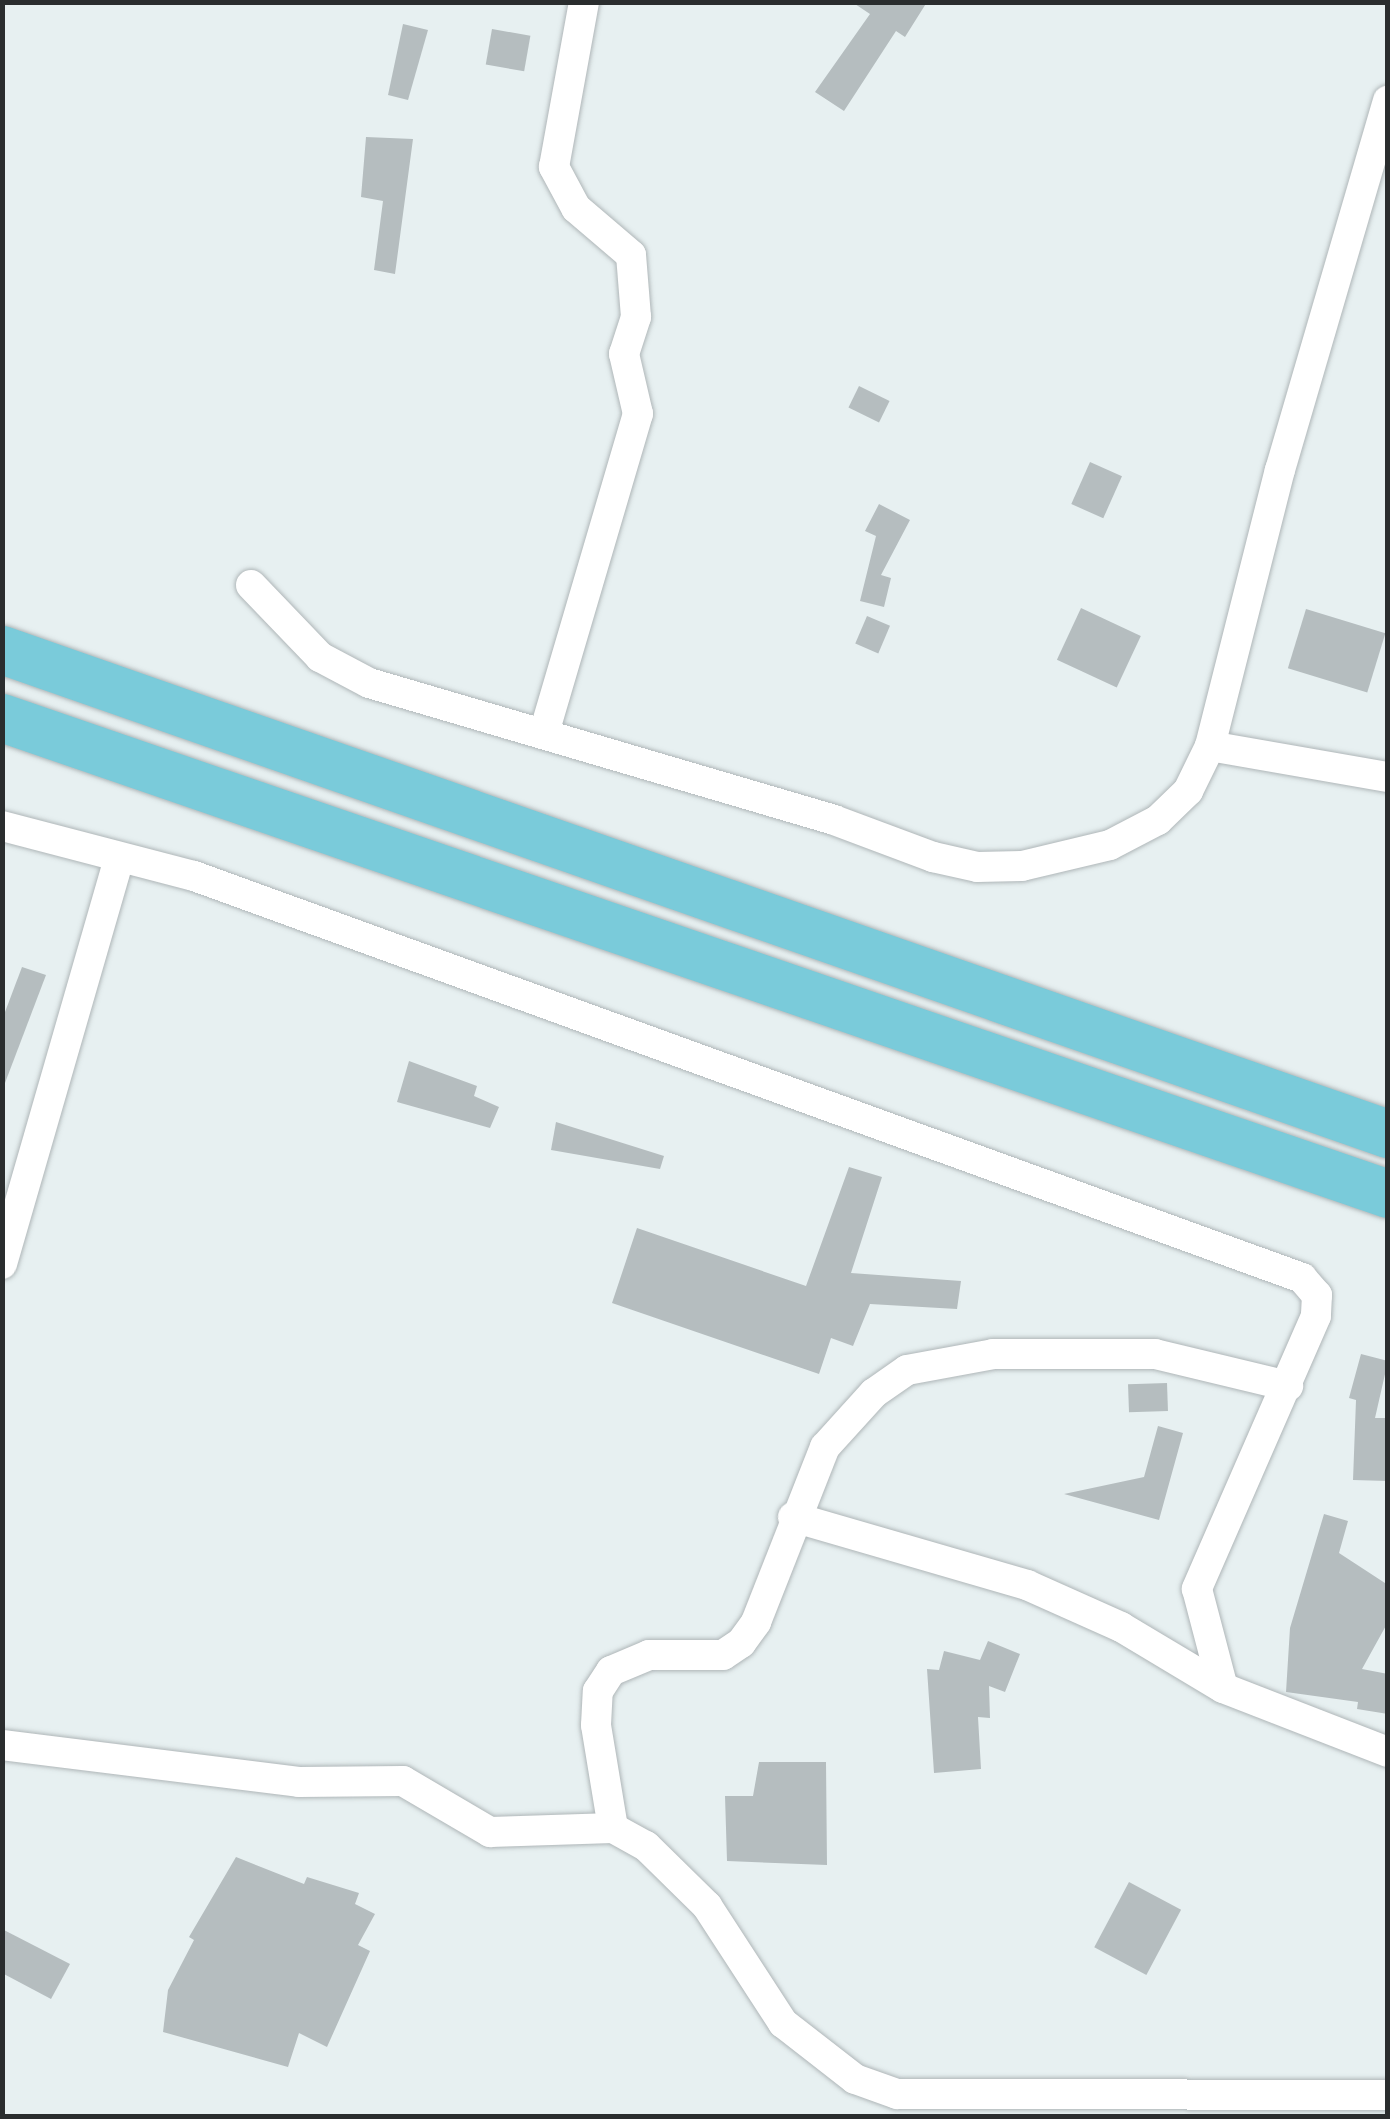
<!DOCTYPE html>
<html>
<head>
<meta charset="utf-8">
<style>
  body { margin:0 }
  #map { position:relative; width:1390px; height:2119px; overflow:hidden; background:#e7f0f1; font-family:Raleway,sans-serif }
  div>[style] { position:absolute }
  .building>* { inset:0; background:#b5bdbf; transform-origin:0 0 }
  .roads { filter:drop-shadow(0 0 2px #afb6b8) drop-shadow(0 0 2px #afb6b8) }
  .street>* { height:30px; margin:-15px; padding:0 15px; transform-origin:15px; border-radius:15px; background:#fff }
  .primary>* { height:48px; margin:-24px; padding:0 24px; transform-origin:24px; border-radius:24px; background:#7acbda }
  span { translate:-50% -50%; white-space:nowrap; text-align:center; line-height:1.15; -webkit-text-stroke:10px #f5fdff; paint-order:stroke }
  .frame { position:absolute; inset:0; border:5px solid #2a2d2e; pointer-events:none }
</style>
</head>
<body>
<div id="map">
  <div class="building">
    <i style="clip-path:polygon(852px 2px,927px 2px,905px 37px,896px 31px,844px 111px,815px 92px,870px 14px)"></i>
    <i style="clip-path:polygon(403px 24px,428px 30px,408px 100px,388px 95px)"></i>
    <i style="left:492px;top:29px;width:39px;height:36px;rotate:10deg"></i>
    <i style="clip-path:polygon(366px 137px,413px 139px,395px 274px,374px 270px,383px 201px,361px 197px)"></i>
    <i style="left:859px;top:386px;width:34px;height:24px;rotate:26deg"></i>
    <i style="left:1090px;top:462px;width:35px;height:46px;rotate:24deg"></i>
    <i style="clip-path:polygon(879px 504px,910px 520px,881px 575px,891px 578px,884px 607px,860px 601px,876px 536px,865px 531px)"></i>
    <i style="left:1081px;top:608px;width:66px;height:57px;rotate:25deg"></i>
    <i style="left:1306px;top:609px;width:83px;height:62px;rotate:17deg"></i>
    <i style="left:867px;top:616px;width:25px;height:30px;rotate:23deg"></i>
    <i style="clip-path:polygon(22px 967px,46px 975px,5px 1083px,2px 1020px)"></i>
    <i style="clip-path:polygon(409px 1061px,477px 1086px,474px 1096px,499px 1107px,490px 1128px,397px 1102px)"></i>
    <i style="clip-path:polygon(556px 1122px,664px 1156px,660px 1169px,551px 1150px)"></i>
    <i style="clip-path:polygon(849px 1167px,882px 1177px,851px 1273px,961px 1281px,957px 1309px,870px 1304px,853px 1346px,831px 1338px,819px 1374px,612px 1303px,637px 1228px,806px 1286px)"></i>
    <i style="clip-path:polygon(1361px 1354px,1388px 1361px,1375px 1418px,1388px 1418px,1388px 1481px,1353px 1480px,1356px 1400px,1349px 1398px)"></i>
    <i style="left:1167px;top:1383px;width:28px;height:39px;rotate:88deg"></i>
    <i style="clip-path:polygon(1158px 1426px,1183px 1433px,1159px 1520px,1064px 1494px,1144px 1477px)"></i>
    <i style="clip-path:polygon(1324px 1514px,1348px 1521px,1339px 1553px,1388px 1585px,1388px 1622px,1362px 1669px,1388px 1674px,1388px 1714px,1357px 1709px,1358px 1702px,1286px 1692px,1290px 1628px)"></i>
    <i style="clip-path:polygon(988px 1641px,1020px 1654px,1005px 1692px,989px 1686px,990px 1718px,978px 1717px,981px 1769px,934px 1773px,927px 1669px,939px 1670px,944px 1651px,980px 1660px)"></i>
    <i style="clip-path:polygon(759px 1762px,826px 1762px,827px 1865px,727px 1861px,725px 1796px,753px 1796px)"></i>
    <i style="clip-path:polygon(236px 1857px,304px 1884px,307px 1877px,359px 1893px,355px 1904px,375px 1914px,358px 1945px,370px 1951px,327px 2047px,299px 2033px,288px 2067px,163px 2032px,168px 1990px,194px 1940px,189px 1937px)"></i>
    <i style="left:1129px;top:1882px;width:59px;height:74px;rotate:28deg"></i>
    <i style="clip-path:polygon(2px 1929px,70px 1964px,51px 1999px,2px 1973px)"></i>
  </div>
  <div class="roads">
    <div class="street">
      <i style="left:251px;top:585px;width:100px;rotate:46.2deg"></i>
      <i style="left:320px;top:657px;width:55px;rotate:28deg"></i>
      <i style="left:369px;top:683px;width:485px;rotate:16.4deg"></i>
      <i style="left:834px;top:820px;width:106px;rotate:20.5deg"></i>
      <i style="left:933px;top:857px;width:45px;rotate:12.8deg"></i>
      <i style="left:977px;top:867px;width:45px;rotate:-1.3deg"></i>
      <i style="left:1022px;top:866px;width:90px;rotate:-13.4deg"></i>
      <i style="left:1110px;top:845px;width:54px;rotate:-27.5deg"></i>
      <i style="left:1158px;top:820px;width:42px;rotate:-44deg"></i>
      <i style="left:1188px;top:791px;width:50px;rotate:-63.9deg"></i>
      <i style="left:1210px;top:746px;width:285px;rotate:-75.8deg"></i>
      <i style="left:1280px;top:470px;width:385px;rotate:-73.7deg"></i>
      <i style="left:544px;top:733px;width:333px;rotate:-73.6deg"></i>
      <i style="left:638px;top:414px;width:62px;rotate:-103.1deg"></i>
      <i style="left:624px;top:354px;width:39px;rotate:-72deg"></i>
      <i style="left:636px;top:317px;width:62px;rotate:-94.6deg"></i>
      <i style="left:631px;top:255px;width:72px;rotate:-139.5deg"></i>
      <i style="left:576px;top:208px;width:47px;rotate:-118.2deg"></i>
      <i style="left:554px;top:167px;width:168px;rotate:-79.7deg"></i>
      <i style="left:1210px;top:746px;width:181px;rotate:9.9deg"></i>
      <i style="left:2px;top:826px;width:198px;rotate:14.6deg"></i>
      <i style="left:194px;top:876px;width:1179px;rotate:19.94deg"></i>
      <i style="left:1302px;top:1278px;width:23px;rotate:49deg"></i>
      <i style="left:1317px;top:1295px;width:21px;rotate:93deg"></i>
      <i style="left:1316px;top:1316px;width:298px;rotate:113.6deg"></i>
      <i style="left:1197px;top:1589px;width:102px;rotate:75.3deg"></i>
      <i style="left:2px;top:1264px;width:422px;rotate:-73.9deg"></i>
      <i style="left:793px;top:1517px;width:244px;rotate:16.2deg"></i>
      <i style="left:1027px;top:1585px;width:103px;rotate:24.1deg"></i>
      <i style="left:1121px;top:1627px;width:119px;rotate:30.9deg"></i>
      <i style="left:1223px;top:1688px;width:177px;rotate:21.2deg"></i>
      <i style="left:2px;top:1745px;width:299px;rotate:7.1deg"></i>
      <i style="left:299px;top:1782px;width:104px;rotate:-0.6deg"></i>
      <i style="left:403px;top:1781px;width:101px;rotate:30.4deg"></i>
      <i style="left:490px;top:1832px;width:123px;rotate:-1.9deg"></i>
      <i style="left:613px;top:1828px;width:38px;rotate:29deg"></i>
      <i style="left:646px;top:1846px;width:86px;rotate:44.5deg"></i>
      <i style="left:707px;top:1906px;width:140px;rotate:57deg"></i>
      <i style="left:783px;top:2023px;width:91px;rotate:37.9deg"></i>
      <i style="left:855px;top:2079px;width:45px;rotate:19.7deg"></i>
      <i style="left:897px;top:2094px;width:491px;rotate:0.1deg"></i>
      <i style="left:613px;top:1828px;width:104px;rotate:-99.4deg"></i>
      <i style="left:596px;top:1725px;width:34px;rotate:-87deg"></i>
      <i style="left:598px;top:1691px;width:24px;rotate:-57deg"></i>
      <i style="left:611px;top:1671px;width:41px;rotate:-22.8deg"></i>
      <i style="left:649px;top:1655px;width:74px"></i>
      <i style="left:723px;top:1655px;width:22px;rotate:-34deg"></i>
      <i style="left:741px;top:1643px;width:26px;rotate:-54deg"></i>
      <i style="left:756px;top:1622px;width:188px;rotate:-68.5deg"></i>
      <i style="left:825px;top:1447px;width:73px;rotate:-47.8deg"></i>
      <i style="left:874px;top:1393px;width:40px;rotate:-34.9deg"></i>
      <i style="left:907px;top:1370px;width:87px;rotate:-10.5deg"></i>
      <i style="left:993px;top:1354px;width:162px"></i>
      <i style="left:1155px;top:1354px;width:137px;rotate:13.5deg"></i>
    </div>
    <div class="primary">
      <i style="left:2px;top:650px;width:1468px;rotate:19.25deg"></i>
      <i style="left:2px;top:718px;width:1465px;rotate:18.95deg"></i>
    </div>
  </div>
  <div class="frame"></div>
</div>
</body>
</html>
